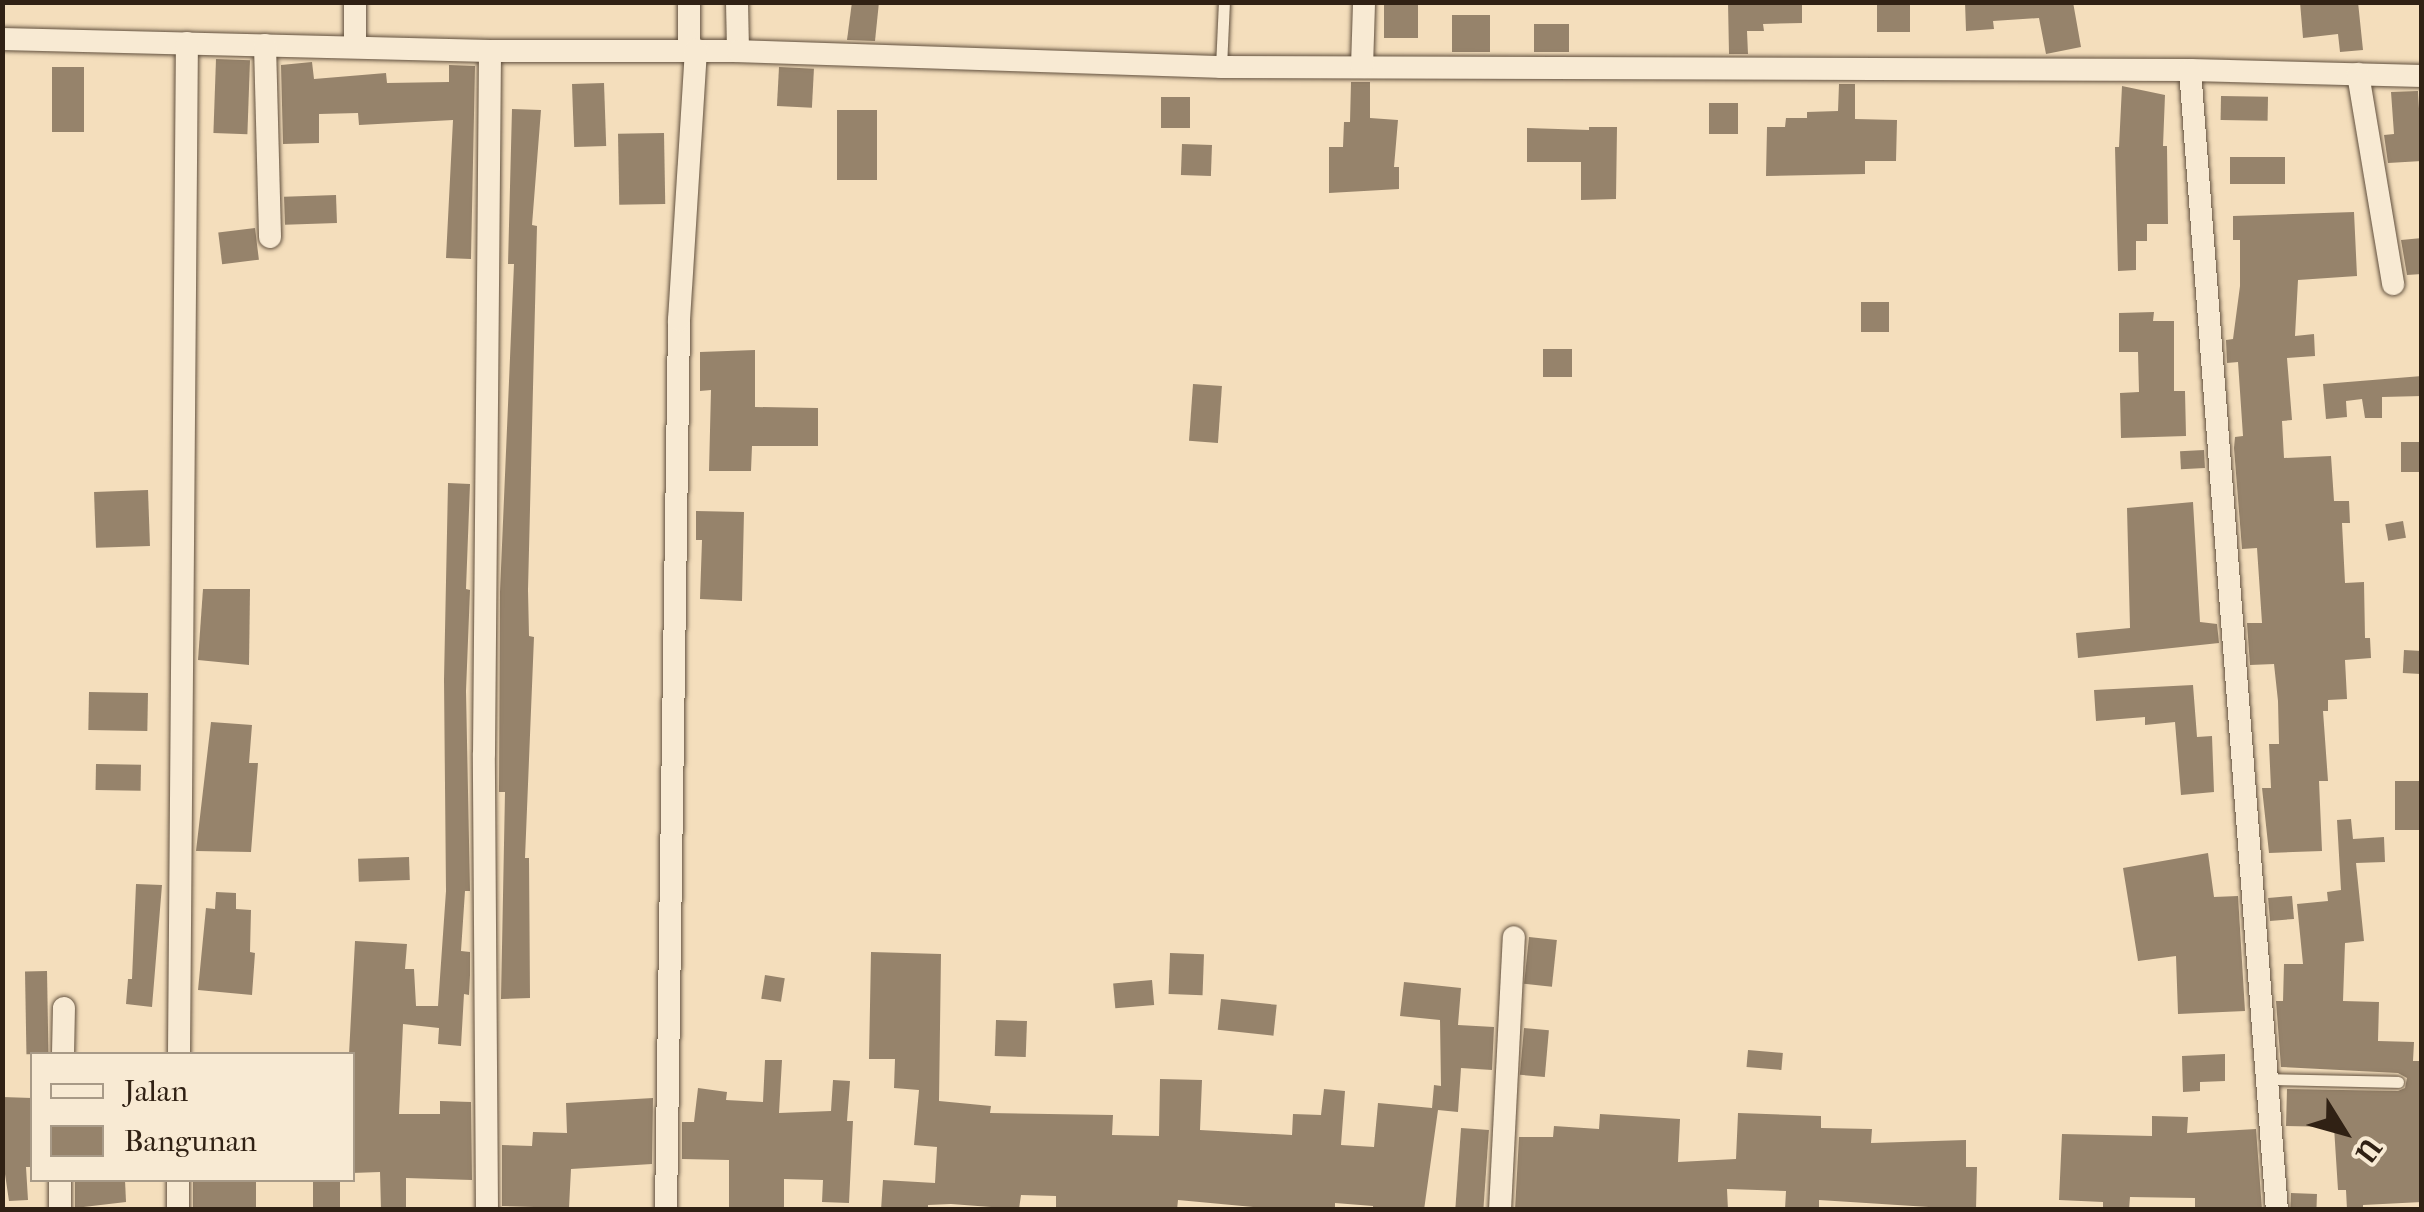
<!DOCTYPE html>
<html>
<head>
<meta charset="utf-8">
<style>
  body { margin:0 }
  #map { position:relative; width:2424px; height:1212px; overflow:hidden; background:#f4debc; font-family:"IM FELL French Canon",serif }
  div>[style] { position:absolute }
  .building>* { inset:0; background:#96836b; transform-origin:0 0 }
  .roads { filter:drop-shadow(0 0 2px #61503e) drop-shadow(0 0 2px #61503e) }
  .service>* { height:11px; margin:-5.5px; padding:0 5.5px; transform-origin:5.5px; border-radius:5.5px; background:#f8ead3 }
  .minor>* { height:22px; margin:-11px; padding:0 11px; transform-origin:11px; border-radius:11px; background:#f8ead3 }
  span { translate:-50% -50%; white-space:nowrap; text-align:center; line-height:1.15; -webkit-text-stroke:10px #f8ead3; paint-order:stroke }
  .frame { position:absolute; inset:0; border:5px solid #302114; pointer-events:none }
  .legend { position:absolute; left:30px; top:1052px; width:325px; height:130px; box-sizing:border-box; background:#f8ead3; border:2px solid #a89a87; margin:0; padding:12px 18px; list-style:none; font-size:30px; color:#302114 }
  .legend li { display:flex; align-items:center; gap:20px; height:50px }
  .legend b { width:50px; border:2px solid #a89a87 }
  .north { position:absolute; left:2294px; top:1082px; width:100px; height:100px; -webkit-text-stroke:8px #f8ead3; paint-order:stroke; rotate:127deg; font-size:28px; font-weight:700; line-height:40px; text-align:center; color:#302114 }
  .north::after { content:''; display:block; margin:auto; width:35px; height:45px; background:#302114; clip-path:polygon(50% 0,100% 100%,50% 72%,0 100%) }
</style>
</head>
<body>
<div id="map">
  <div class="building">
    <i style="clip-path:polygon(852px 2px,879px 2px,875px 41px,847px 40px)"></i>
    <i style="left:1384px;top:2px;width:34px;height:36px"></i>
    <i style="clip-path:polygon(1728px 2px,1802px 2px,1802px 23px,1763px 24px,1764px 31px,1747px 31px,1748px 54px,1729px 54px)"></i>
    <i style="left:1877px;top:2px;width:33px;height:30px"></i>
    <i style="clip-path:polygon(1965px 2px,2073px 2px,2081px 47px,2046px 54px,2039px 18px,1993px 21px,1994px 29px,1966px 31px)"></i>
    <i style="clip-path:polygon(2300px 2px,2358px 2px,2363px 50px,2340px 52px,2338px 34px,2303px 38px)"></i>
    <i style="left:1490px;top:15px;width:37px;height:38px;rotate:90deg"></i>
    <i style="left:1534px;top:24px;width:35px;height:28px"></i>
    <i style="left:216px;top:59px;width:34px;height:74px;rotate:2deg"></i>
    <i style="clip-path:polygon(312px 62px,314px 79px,386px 73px,387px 83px,449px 82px,449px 65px,475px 66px,471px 259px,446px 258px,453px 120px,359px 125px,358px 113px,319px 114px,319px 143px,283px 144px,281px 65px)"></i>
    <i style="left:52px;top:67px;width:32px;height:65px"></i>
    <i style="left:779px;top:67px;width:35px;height:39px;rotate:3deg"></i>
    <i style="clip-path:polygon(1351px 82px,1370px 82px,1370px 118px,1398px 120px,1394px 167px,1399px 167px,1399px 189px,1329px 193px,1329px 147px,1343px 147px,1344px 122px,1350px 122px)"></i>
    <i style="left:604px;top:83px;width:63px;height:32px;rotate:88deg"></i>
    <i style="clip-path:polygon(1839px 84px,1855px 84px,1855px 119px,1897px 120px,1896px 161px,1865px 161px,1865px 174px,1766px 176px,1767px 127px,1785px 127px,1786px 118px,1807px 118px,1807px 112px,1838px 111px)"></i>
    <i style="clip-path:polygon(2122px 86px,2165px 95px,2163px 146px,2167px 146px,2168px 224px,2147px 224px,2147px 241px,2136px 241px,2136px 270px,2118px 271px,2115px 147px,2119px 147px)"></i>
    <i style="clip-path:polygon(2418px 91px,2422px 161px,2388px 163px,2384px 135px,2394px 134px,2391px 92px)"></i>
    <i style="left:2221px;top:96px;width:47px;height:24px;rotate:1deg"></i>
    <i style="left:1161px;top:97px;width:29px;height:31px"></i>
    <i style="left:1709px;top:103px;width:29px;height:31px"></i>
    <i style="clip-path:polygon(512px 109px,541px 110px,532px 225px,537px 226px,528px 590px,529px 636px,534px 637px,525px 858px,529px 858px,530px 998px,501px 999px,505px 792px,499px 792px,500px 592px,514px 264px,508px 264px)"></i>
    <i style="left:837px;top:110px;width:40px;height:70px"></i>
    <i style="clip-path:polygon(1589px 127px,1617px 127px,1616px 199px,1581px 200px,1581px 162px,1527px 162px,1527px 128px,1589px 130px)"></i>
    <i style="left:664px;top:133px;width:71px;height:46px;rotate:89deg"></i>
    <i style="left:1182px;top:144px;width:30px;height:31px;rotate:2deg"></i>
    <i style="left:2285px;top:157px;width:27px;height:55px;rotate:90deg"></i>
    <i style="left:336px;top:195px;width:28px;height:52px;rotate:88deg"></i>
    <i style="clip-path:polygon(2354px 212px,2357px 276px,2298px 280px,2295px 336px,2314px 334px,2315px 356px,2287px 358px,2292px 420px,2282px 421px,2284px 458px,2331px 456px,2334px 501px,2349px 501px,2350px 523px,2342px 523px,2345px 583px,2364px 582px,2365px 638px,2370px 638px,2371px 658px,2345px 660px,2347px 699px,2328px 700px,2328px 711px,2323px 711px,2328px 781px,2319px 781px,2322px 851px,2269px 853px,2262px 788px,2271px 788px,2269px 744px,2279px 744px,2278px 701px,2274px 664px,2250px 665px,2247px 623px,2262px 623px,2257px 548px,2242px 549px,2234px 448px,2235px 437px,2243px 436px,2238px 362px,2227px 363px,2226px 340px,2233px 339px,2240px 286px,2240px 240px,2233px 240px,2233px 216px)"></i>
    <i style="left:255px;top:228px;width:32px;height:37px;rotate:83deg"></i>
    <i style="clip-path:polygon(2422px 238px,2422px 274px,2407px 275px,2401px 240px)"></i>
    <i style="left:1861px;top:302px;width:28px;height:30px"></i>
    <i style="clip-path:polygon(2154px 312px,2153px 321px,2174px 321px,2174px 391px,2185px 391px,2186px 436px,2121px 438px,2120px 393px,2139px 392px,2138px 352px,2119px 352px,2119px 313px)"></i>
    <i style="left:1543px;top:349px;width:29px;height:28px"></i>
    <i style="clip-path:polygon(755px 350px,755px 407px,818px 408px,818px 446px,752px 446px,751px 471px,709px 471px,711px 390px,700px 391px,700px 352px)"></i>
    <i style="clip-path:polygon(2422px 376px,2422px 396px,2382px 397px,2382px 418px,2365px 418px,2362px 399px,2346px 401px,2347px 417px,2326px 419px,2323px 384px)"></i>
    <i style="left:1193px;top:384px;width:29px;height:57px;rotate:4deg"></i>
    <i style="left:2401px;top:442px;width:21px;height:30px"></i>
    <i style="left:2204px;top:450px;width:18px;height:24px;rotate:87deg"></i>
    <i style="clip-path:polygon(448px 483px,470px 484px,466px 589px,470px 590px,466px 691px,470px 891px,465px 891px,461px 951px,470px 952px,470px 975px,469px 995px,464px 994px,461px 1046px,438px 1044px,439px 1028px,403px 1024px,399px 1114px,440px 1114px,440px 1101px,471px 1102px,472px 1180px,406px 1178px,406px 1210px,381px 1210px,380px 1172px,352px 1173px,352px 1054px,349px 1054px,355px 941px,407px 944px,405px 969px,414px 969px,416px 1006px,438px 1006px,446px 891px,444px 680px)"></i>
    <i style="left:148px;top:490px;width:56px;height:54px;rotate:88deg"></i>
    <i style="clip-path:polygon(2193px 502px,2200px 622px,2217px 624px,2219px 643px,2078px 658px,2076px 633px,2130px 628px,2127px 508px)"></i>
    <i style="clip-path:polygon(696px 511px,744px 512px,742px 601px,700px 599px,702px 540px,696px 540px)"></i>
    <i style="left:2403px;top:521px;width:17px;height:18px;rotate:80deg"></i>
    <i style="clip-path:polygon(203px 589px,250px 589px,249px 665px,198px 660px)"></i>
    <i style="left:2404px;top:650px;width:18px;height:23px;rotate:3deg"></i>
    <i style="clip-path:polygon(2193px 685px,2197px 737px,2212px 736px,2214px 792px,2181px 795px,2175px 722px,2145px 725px,2145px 717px,2096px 721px,2094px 690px)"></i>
    <i style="left:89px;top:692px;width:59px;height:38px;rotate:1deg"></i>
    <i style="clip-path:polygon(211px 722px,252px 725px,249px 763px,258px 763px,251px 852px,196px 851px)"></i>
    <i style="left:96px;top:764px;width:45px;height:26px;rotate:1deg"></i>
    <i style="left:2422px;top:781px;width:49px;height:27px;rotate:90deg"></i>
    <i style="clip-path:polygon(2351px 819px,2353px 839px,2384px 837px,2385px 862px,2356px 863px,2364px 941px,2345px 943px,2343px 1001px,2379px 1002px,2378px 1041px,2414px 1042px,2413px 1061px,2422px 1061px,2422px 1202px,2363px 1205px,2363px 1210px,2347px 1210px,2346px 1190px,2338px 1190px,2334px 1127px,2286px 1126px,2287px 1089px,2398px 1091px,2405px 1088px,2407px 1078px,2398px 1073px,2281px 1067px,2276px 1001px,2283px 1001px,2284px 964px,2303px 964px,2297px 904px,2328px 901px,2327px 892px,2341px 890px,2337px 820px)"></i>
    <i style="clip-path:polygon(2208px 853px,2214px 897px,2238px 896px,2245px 1011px,2178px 1014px,2176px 956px,2138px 961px,2123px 868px)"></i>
    <i style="left:409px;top:857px;width:23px;height:51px;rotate:88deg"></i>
    <i style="clip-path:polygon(136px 884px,162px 885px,152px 1007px,126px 1004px,128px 979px,132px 979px)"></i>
    <i style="clip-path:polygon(216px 892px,236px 893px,236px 909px,251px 910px,250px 952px,255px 953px,252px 995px,198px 990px,206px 908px,215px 909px)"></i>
    <i style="left:2292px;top:896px;width:23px;height:24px;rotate:85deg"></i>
    <i style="left:1529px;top:937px;width:28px;height:47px;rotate:6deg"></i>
    <i style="clip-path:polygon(871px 952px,941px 954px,939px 1101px,991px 1106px,990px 1113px,1113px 1115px,1112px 1135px,1159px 1136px,1160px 1079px,1202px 1080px,1200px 1130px,1292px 1135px,1293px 1114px,1321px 1115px,1324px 1089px,1345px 1091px,1341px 1145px,1374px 1147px,1378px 1103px,1432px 1108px,1434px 1085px,1441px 1086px,1440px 1020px,1400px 1016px,1404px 982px,1461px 988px,1458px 1025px,1494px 1027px,1492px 1070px,1461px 1068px,1458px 1112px,1438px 1110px,1424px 1210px,1373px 1210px,1373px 1206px,1335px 1203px,1335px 1210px,1286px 1210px,1178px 1200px,1177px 1210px,1056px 1210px,1056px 1196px,1021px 1195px,1019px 1209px,951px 1204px,928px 1205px,928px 1210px,881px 1210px,883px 1180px,935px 1183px,937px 1147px,914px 1145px,919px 1090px,894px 1088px,895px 1059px,869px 1059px)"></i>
    <i style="left:1170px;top:953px;width:34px;height:41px;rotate:2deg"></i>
    <i style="left:47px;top:971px;width:83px;height:22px;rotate:89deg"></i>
    <i style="left:765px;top:975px;width:20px;height:24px;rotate:9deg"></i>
    <i style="left:1152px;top:980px;width:25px;height:39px;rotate:85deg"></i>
    <i style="left:1221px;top:999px;width:56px;height:31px;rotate:6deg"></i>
    <i style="left:996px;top:1020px;width:31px;height:36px;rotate:2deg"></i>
    <i style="left:1524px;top:1028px;width:25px;height:47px;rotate:5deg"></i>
    <i style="left:1748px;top:1050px;width:35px;height:17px;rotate:5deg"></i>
    <i style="clip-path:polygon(2225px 1054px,2225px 1081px,2200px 1082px,2200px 1091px,2183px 1092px,2182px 1056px)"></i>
    <i style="clip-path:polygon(765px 1060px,782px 1060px,779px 1113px,831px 1111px,833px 1080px,850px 1081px,847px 1121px,853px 1121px,849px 1203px,822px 1202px,823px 1180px,784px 1179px,784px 1210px,729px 1210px,729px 1160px,682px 1159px,682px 1122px,694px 1122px,698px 1088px,727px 1092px,726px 1100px,763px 1102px)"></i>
    <i style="clip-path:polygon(2px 1097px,32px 1098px,32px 1167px,26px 1167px,28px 1200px,9px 1201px,2px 1154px)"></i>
    <i style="clip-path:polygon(653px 1098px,652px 1164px,571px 1169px,569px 1208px,502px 1206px,502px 1145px,532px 1146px,533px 1132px,567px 1133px,566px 1103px)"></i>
    <i style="clip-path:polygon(1738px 1113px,1821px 1116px,1821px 1128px,1872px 1129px,1871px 1143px,1966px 1140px,1966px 1167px,1977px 1167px,1976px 1210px,1819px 1200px,1819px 1210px,1785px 1209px,1786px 1191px,1727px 1189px,1728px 1210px,1515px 1210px,1519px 1137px,1553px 1137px,1554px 1126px,1599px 1129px,1600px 1114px,1680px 1119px,1678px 1162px,1736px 1159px)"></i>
    <i style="clip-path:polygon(2152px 1116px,2188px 1117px,2187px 1133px,2256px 1129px,2262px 1210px,2195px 1210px,2195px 1198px,2130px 1197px,2129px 1210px,2103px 1210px,2103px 1202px,2059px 1200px,2062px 1134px,2152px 1136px)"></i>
    <i style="left:1461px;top:1128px;width:28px;height:82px;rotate:4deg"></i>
    <i style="clip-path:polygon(75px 1180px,125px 1180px,126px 1202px,75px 1208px)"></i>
    <i style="left:193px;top:1180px;width:63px;height:30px"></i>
    <i style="left:313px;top:1180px;width:27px;height:30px"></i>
    <i style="left:2291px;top:1193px;width:26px;height:17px;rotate:2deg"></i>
  </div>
  <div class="roads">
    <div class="service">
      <i style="left:1221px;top:67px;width:65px;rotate:-87.4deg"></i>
      <i style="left:2267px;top:1079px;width:131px;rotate:1.3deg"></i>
    </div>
    <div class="minor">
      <i style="left:737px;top:2px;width:49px;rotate:88.8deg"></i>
      <i style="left:2px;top:39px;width:488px;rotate:1.4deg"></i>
      <i style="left:490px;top:51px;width:248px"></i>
      <i style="left:738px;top:51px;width:483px;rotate:1.9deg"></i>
      <i style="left:1221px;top:67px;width:969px;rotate:0.18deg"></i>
      <i style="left:2190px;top:70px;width:232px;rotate:1.5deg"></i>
      <i style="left:265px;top:45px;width:192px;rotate:88.5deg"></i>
      <i style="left:355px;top:46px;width:44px;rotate:-90deg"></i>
      <i style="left:689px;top:51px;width:49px;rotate:-90deg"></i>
      <i style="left:1362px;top:67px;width:65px;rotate:-88.2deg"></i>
      <i style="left:2190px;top:70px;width:1143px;rotate:85.64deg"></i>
      <i style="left:2358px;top:74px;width:213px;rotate:80.5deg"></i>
      <i style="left:63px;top:1054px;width:46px;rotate:-88.8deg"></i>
      <i style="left:179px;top:1054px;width:1011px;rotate:-89.55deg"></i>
      <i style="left:60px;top:1210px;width:30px;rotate:-90deg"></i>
      <i style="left:178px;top:1210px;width:30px;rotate:-90deg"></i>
      <i style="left:487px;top:1210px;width:456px;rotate:-90.4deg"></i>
      <i style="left:484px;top:754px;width:703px;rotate:-89.51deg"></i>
      <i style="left:666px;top:1210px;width:890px;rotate:-89.16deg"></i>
      <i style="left:679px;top:320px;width:271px;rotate:-86.4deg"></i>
      <i style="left:1500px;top:1210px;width:273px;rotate:-87.1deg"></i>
    </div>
  </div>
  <div class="frame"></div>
  <ul class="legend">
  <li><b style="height:12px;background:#f8ead3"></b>Jalan</li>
  <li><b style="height:28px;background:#96836b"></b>Bangunan</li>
  </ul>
  <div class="north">U</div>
</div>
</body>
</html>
